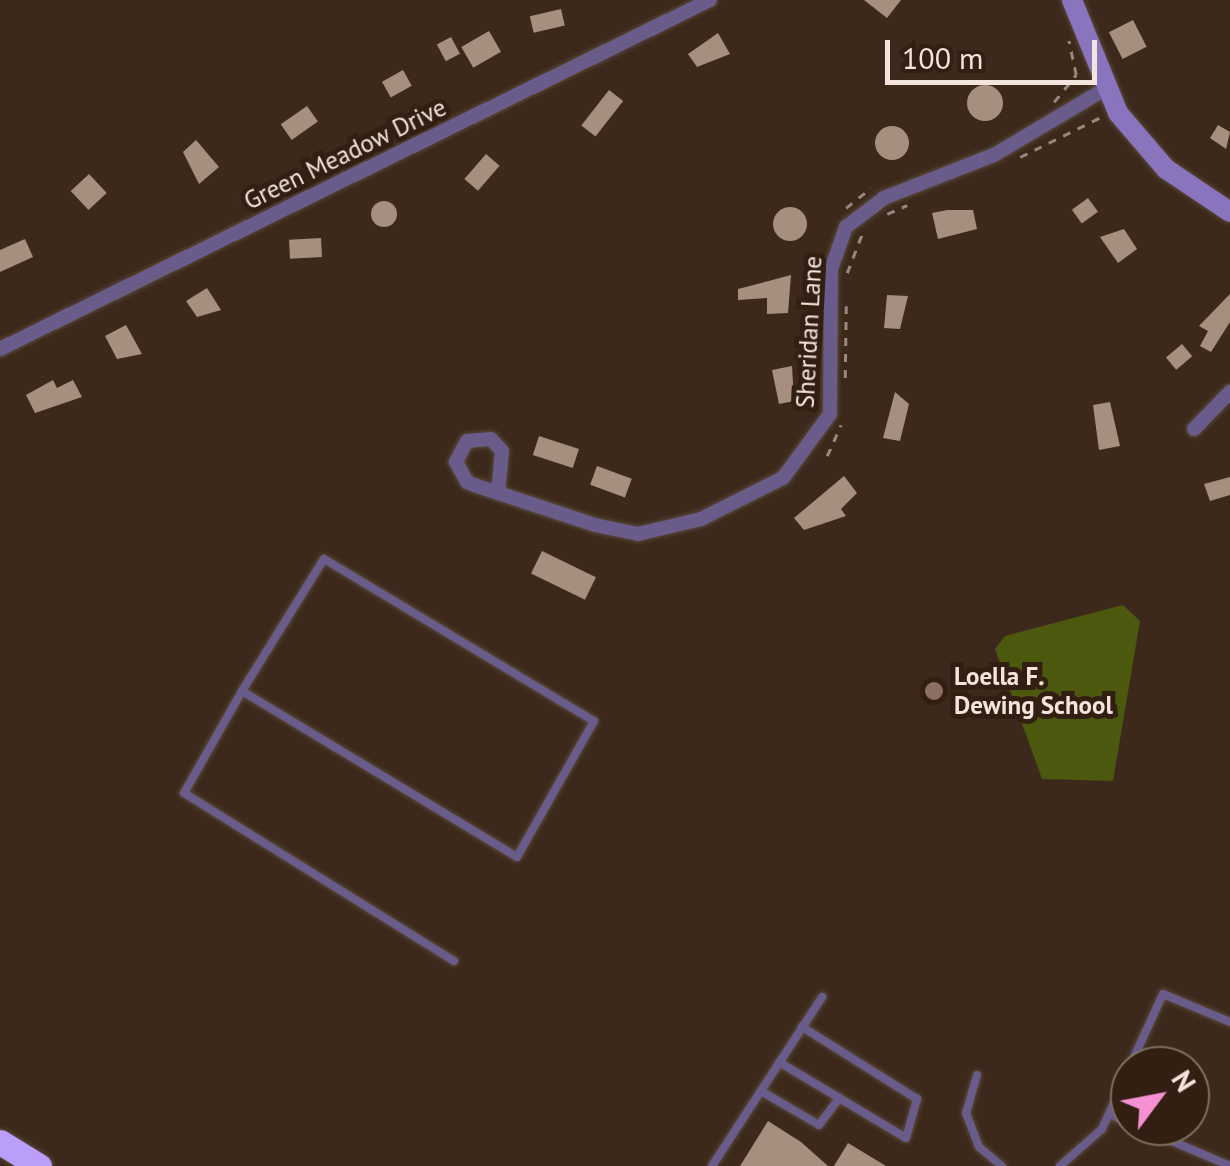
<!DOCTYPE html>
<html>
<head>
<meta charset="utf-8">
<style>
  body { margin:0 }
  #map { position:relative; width:1230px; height:1166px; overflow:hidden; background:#3c291b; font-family:"PT Sans",sans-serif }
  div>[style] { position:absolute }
  .green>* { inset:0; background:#4b580e }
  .building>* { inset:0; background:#a78f7f; transform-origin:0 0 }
  .round { border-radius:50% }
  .path>* { height:2.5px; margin-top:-1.25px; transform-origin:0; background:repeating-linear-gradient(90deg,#99887d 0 8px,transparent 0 16px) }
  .roads { filter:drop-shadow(0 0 2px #59473a) drop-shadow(0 0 2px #59473a) }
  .service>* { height:8px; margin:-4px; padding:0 4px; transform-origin:4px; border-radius:4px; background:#695c8a }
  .minor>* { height:14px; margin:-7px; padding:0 7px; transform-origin:7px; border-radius:7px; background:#695c8a }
  .secondary>* { height:20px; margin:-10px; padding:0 10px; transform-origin:10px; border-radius:10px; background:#8b74be }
  .motorway>* { height:25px; margin:-12.5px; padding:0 12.5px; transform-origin:12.5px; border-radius:12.5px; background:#ba9ef9 }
  .dots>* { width:28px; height:28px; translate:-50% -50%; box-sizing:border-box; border:5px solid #321f12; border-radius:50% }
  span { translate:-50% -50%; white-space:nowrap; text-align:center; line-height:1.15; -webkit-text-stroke:10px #321f12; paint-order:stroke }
  .street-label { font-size:25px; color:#f3e5dd }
  .poi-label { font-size:25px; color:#f3e5dd; font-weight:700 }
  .left { translate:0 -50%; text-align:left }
  .north { position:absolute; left:1110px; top:1046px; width:100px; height:100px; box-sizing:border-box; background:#321f12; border:2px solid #7f6e63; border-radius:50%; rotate:58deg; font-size:28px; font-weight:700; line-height:40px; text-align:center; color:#f3e5dd }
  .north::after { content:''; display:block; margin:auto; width:35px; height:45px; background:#f591d2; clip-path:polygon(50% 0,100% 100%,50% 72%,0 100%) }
  .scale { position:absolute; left:885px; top:40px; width:212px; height:45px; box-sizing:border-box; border:5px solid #f3e5dd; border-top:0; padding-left:12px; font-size:30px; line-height:35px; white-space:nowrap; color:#f3e5dd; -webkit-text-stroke:8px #321f12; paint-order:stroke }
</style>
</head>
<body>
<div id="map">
  <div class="green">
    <i style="clip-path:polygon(1123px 605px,1140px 621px,1113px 781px,1042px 779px,995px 649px,1005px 636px)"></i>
  </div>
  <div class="building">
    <i style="clip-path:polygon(864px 0,901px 0,887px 18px)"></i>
    <i style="left:561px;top:9px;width:17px;height:32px;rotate:77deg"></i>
    <i style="left:1133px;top:20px;width:30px;height:27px;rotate:63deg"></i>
    <i style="left:489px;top:31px;width:24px;height:32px;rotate:60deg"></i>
    <i style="clip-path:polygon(718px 33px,730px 54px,697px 67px,688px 54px)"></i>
    <i style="left:451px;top:37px;width:19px;height:16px;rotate:62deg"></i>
    <i style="left:403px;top:70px;width:18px;height:24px;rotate:61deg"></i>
    <i class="round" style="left:967px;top:85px;width:36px;height:36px"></i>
    <i style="left:609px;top:90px;width:18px;height:45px;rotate:38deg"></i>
    <i style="left:307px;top:106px;width:19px;height:32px;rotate:55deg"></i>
    <i style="clip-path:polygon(1218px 125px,1230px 132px,1226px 149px,1210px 138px)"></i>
    <i class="round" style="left:875px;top:126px;width:34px;height:34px"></i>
    <i style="clip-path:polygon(196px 140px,219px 167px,199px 184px,183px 152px)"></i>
    <i style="left:486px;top:154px;width:18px;height:33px;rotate:41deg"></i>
    <i style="left:89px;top:174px;width:26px;height:25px;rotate:47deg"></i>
    <i style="left:1088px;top:198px;width:17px;height:20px;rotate:54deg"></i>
    <i class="round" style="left:371px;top:201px;width:26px;height:26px"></i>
    <i class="round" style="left:773px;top:207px;width:34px;height:34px"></i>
    <i style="clip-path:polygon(947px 210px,973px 210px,977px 229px,938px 239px,932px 213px)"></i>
    <i style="clip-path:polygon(1124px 229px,1137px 249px,1118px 263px,1100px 237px)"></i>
    <i style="left:321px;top:238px;width:19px;height:32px;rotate:87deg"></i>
    <i style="clip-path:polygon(25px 239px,33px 257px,0 272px,0 250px)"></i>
    <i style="clip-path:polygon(791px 275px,788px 313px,767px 314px,767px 298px,738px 300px,738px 289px)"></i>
    <i style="clip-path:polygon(207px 288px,221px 310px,197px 317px,186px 301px)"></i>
    <i style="clip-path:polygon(1230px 294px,1230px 322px,1211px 352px,1200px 346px,1208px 331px,1199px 326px)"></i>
    <i style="clip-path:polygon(887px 295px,908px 296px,900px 329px,884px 328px)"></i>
    <i style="clip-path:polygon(126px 325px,142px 354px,117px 359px,105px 336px)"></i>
    <i style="left:1182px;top:344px;width:16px;height:21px;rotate:50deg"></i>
    <i style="clip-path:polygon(792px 366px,794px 401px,779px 404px,772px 370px)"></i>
    <i style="clip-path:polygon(53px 380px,57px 388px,73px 380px,82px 397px,35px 413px,26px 395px)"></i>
    <i style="clip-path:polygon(895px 392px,909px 404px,900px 441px,883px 438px)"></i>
    <i style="clip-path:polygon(1110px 402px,1120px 446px,1099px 450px,1093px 405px)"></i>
    <i style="left:539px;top:436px;width:42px;height:20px;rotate:18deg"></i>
    <i style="left:597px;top:466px;width:37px;height:20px;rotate:20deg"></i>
    <i style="clip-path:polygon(844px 476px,857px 493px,841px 509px,846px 516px,804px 530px,794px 518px)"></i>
    <i style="clip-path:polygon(1230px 477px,1230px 495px,1210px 501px,1204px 484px)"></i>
    <i style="left:542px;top:551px;width:60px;height:25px;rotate:26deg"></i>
    <i style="clip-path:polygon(768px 1121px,801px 1142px,828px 1166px,740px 1166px)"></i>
    <i style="clip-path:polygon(848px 1143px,886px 1166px,834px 1166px)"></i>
  </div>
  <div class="path">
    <i style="left:1054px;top:102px;width:35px;rotate:-51deg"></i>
    <i style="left:1076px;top:75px;width:35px;rotate:-102deg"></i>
    <i style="left:1020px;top:157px;width:90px;rotate:-26.3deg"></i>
    <i style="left:846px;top:208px;width:32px;rotate:-39deg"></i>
    <i style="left:887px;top:214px;width:22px;rotate:-24deg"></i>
    <i style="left:847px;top:273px;width:42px;rotate:-69deg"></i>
    <i style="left:845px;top:378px;width:72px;rotate:-89.2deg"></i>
    <i style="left:827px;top:456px;width:34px;rotate:-66deg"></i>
  </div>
  <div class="roads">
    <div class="service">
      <i style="left:324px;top:559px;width:315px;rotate:31deg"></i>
      <i style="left:594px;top:721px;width:156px;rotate:119.5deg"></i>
      <i style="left:517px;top:857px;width:321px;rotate:-148.9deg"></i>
      <i style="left:242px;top:691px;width:155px;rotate:-58.2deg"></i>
      <i style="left:242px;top:691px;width:117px;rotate:119.6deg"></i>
      <i style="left:184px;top:793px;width:318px;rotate:31.9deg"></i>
      <i style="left:779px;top:1062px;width:148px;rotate:30.9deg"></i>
      <i style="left:906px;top:1138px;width:41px;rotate:-74.2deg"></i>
      <i style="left:917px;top:1099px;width:136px;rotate:-147.9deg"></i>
      <i style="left:1130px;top:1066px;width:79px;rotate:-65.4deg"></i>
      <i style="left:1163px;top:994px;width:73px;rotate:22.7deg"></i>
      <i style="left:977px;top:1075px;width:40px;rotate:106deg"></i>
      <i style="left:966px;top:1113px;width:36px;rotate:69deg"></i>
      <i style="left:979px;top:1147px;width:30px;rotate:40deg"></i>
      <i style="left:761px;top:1091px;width:67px;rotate:30.4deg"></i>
      <i style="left:819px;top:1125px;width:34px;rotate:-53deg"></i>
      <i style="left:1109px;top:1114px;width:23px;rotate:23deg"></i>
      <i style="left:1137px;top:1126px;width:101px;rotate:23.3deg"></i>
      <i style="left:712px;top:1166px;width:202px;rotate:-56.9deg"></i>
      <i style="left:1060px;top:1166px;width:56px;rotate:-41.4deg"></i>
      <i style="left:1102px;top:1129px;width:68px;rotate:-65.7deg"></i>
    </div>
    <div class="minor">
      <i style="left:0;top:349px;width:791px;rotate:-26.18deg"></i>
      <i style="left:1194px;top:429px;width:52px;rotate:-45.8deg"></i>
      <i style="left:498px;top:493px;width:42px;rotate:-84.6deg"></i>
      <i style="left:502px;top:451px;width:16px;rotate:-133deg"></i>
      <i style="left:491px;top:439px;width:24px;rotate:175deg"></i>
      <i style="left:467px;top:441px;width:24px;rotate:118deg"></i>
      <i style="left:456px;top:462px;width:23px;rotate:61deg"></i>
      <i style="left:467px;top:482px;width:8px;rotate:23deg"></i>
      <i style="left:474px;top:485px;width:127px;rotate:18.3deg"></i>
      <i style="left:595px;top:525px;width:44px;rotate:11.8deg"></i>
      <i style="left:638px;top:534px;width:65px;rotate:-13.4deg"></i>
      <i style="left:701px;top:519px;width:92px;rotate:-26.6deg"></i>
      <i style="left:783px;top:478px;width:79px;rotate:-53.7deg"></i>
      <i style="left:830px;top:414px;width:145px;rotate:-89.6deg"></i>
      <i style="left:831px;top:269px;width:45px;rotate:-70.3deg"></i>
      <i style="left:846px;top:227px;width:48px;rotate:-37.3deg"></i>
      <i style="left:884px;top:198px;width:118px;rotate:-21.4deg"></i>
      <i style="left:994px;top:155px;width:129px;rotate:-30.7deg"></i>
    </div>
    <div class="secondary">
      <i style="left:1072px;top:0;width:122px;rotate:67.8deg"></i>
      <i style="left:1118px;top:113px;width:74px;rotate:49.4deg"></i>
      <i style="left:1166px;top:169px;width:77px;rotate:33.9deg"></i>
    </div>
    <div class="motorway">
      <i style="left:0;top:1142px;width:46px;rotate:31.6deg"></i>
    </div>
  </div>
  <div class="dots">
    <i style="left:934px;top:691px;background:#8d6e63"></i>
  </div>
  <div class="street-label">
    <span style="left:345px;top:154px;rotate:-26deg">Green Meadow Drive</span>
    <span style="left:809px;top:332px;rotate:-87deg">Sheridan Lane</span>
  </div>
  <div class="poi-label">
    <span class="left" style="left:954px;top:691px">Loella F.<br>Dewing School</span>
  </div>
  <div class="north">N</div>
  <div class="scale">100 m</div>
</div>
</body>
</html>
